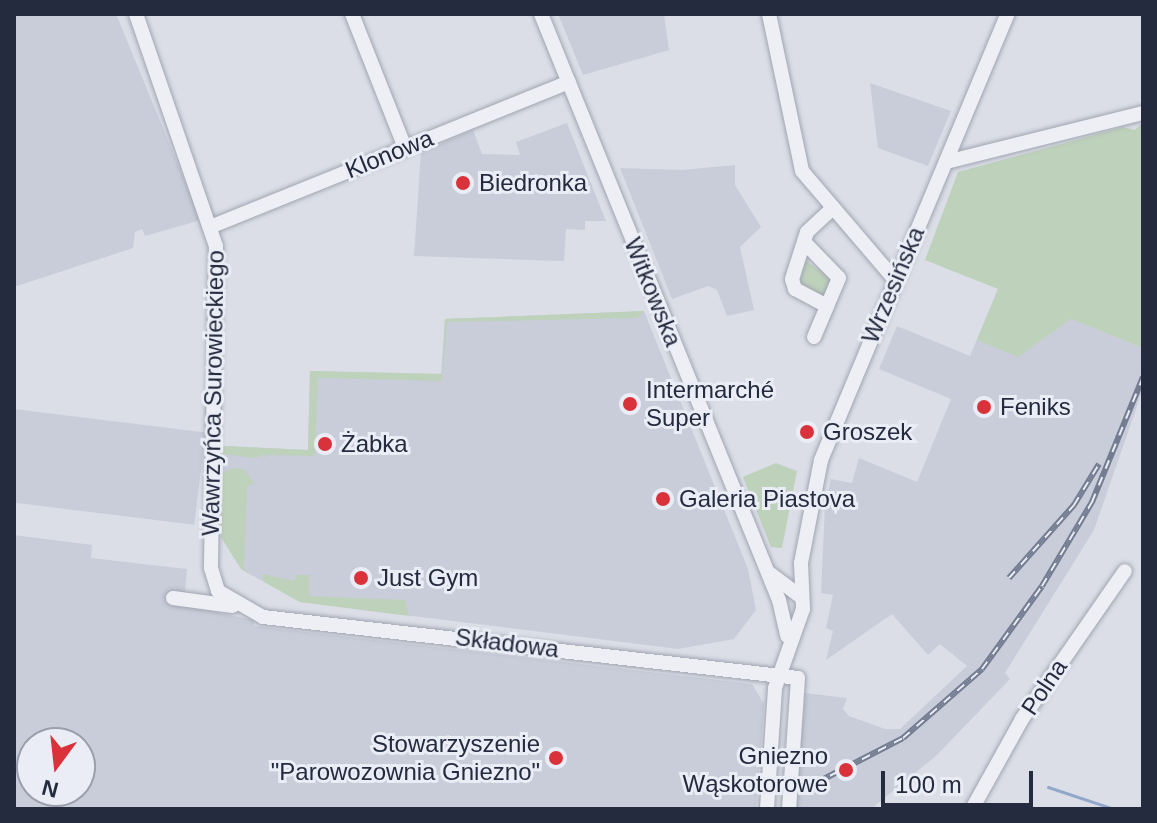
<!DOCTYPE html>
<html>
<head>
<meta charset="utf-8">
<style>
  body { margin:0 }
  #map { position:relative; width:1157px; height:823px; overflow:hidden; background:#dbdee7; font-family:Helvetica,sans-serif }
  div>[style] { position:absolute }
  .built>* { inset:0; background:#c8cdd9; transform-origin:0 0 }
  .green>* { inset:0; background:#bed1bb }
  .stream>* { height:3px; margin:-1.5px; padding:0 1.5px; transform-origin:1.5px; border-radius:1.5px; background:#92a8cb }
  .roads { filter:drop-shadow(0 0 2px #a0a5b1) drop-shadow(0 0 2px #a0a5b1) }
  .minor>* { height:14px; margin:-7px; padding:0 7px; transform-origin:7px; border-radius:7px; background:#edeff5 }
  .rail>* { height:6px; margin-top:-3px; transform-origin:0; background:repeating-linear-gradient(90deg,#eaedf5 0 9px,#737c91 0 18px); box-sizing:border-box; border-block:2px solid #737c91 }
  .dots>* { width:22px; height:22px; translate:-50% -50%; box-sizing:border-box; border:4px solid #eaedf5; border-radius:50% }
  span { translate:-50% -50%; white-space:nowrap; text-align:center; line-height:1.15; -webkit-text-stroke:6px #eaedf5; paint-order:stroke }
  .street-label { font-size:24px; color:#242b3e }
  .poi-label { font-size:24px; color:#242b3e }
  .left { translate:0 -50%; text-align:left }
  .right { translate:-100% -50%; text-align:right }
  .frame { position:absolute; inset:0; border:16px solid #242b3e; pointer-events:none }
  .north { position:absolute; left:16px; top:727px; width:80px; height:80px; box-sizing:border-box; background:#eaedf5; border:2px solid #9b9fac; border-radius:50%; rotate:195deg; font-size:22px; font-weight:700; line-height:32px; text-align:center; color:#242b3e }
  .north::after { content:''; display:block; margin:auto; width:28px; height:36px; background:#d9323b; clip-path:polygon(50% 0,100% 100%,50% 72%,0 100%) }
  .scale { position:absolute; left:881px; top:771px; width:152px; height:36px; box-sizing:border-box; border:4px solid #242b3e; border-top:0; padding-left:10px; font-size:24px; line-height:28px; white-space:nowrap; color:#242b3e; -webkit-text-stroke:6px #eaedf5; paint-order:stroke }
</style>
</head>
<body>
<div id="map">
  <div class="built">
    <i style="clip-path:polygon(14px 14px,116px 14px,201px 220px,145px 236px,142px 229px,135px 232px,133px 248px,14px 287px)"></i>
    <i style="clip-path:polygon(558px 14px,664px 14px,669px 50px,583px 75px)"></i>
    <i style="clip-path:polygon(870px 83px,951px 111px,928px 166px,878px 148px)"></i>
    <i style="clip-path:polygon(567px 123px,606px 221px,585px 221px,585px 230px,566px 229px,564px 261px,414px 256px,421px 152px,473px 130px,482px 154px,520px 155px,516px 142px)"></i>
    <i style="clip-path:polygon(735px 165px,735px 185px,761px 227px,740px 247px,754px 310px,727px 316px,717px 290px,708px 286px,672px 299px,620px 168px,682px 170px)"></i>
    <i style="clip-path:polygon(998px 289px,1143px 348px,1143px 389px,1094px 530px,1005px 673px,1010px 679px,937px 755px,871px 809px,796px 809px,805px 693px,847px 698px,843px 709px,849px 716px,885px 729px,900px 729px,967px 666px,940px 644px,928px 655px,892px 614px,826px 660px,833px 631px,826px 628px,833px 595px,821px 593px,825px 506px,831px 479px,852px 483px,859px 458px,917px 482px,951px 399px,879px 369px,897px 326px,970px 356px)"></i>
    <i style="clip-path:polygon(644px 311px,748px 569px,756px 610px,734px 639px,678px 649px,300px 602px,241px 569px,221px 537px,221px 446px,308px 450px,310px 371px,441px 374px,445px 319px)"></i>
    <i style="left:14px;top:409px;width:193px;height:93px;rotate:7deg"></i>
    <i style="clip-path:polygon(evenodd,14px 535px,92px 545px,91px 558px,187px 569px,185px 592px,174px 591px,173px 604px,254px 620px,254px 626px,752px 684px,764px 704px,756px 809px,14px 809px,14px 535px,32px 743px,80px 743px,80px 791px,32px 791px,32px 743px)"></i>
  </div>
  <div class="green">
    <i style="clip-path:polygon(1143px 122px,1143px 348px,1071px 319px,1018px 357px,977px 340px,998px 289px,925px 260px,958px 172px,1123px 127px,1135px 130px)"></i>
    <i style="clip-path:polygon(805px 260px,833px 280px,825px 299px,799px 286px)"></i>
    <i style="clip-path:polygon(644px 311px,637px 318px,447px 322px,442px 381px,318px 378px,315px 456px,266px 455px,265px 459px,263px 454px,256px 458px,221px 454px,221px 446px,308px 450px,310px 371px,442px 374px,445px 319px)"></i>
    <i style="clip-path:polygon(776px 463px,797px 471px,782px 548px,771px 547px,743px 477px)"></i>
    <i style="clip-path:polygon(233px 468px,244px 469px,254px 483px,247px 487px,244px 569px,253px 576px,241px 569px,221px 537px,221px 474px)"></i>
    <i style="clip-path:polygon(262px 574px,295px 581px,296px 575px,309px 575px,309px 596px,405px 600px,409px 616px,300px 602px,264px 582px)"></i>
  </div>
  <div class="stream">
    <i style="left:1048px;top:787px;width:70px;rotate:18.4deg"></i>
  </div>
  <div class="roads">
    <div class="minor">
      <i style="left:136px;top:14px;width:245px;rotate:71deg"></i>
      <i style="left:216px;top:246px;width:322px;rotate:90.9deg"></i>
      <i style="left:211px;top:568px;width:24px;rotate:73deg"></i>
      <i style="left:218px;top:591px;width:52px;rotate:30deg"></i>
      <i style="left:263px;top:617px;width:538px;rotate:6.5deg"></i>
      <i style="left:798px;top:678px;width:131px;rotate:93.9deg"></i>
      <i style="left:352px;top:14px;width:144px;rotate:68.4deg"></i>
      <i style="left:541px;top:14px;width:632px;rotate:67.9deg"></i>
      <i style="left:779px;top:600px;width:37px;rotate:77deg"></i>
      <i style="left:769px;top:14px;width:160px;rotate:78.1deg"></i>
      <i style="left:802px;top:171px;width:143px;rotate:49.5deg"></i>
      <i style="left:946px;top:162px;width:203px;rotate:-14deg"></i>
      <i style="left:210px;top:227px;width:387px;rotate:-22deg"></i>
      <i style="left:804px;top:242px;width:50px;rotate:45.8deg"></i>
      <i style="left:839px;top:278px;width:30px;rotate:113deg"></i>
      <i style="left:827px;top:306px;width:36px;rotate:-152deg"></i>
      <i style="left:795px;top:289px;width:10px;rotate:-107deg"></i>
      <i style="left:792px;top:279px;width:49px;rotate:-72.3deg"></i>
      <i style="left:807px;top:232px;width:34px;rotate:-43deg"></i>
      <i style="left:814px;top:337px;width:34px;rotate:-67deg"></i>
      <i style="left:768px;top:572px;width:40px;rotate:37deg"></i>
      <i style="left:173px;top:598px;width:60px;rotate:7.7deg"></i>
      <i style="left:767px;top:809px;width:121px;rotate:-86.2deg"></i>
      <i style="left:775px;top:688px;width:84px;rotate:-70.5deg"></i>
      <i style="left:803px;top:609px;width:46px;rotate:-92.5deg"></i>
      <i style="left:801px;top:563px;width:105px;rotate:-79deg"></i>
      <i style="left:821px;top:460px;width:484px;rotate:-67.3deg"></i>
      <i style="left:972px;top:809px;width:103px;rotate:-60.9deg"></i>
      <i style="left:1022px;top:719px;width:180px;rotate:-55.2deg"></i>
    </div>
  </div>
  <div class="rail">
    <i style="left:1009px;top:578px;width:98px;rotate:-48.3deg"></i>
    <i style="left:1074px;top:505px;width:48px;rotate:-58.6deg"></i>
    <i style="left:814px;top:784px;width:100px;rotate:-27.3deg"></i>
    <i style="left:903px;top:738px;width:105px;rotate:-41.1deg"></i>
    <i style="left:982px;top:669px;width:102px;rotate:-54.1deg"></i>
    <i style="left:1042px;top:586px;width:98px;rotate:-59.2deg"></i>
    <i style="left:1092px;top:502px;width:135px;rotate:-67.8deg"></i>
  </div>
  <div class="dots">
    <i style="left:463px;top:183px;background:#d9323b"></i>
    <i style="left:630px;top:404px;background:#d9323b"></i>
    <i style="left:984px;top:407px;background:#d9323b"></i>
    <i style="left:807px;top:432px;background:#d9323b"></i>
    <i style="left:325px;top:444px;background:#d9323b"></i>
    <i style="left:663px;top:499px;background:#d9323b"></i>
    <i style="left:361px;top:578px;background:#d9323b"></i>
    <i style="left:556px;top:758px;background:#d9323b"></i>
    <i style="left:846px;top:770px;background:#d9323b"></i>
  </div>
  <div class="street-label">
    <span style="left:389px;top:154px;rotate:-22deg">Klonowa</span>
    <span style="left:893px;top:285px;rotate:-67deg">Wrzesińska</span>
    <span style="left:653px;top:292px;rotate:68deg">Witkowska</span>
    <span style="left:213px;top:393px;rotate:-89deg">Wawrzyńca Surowieckiego</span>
    <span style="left:507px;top:643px;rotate:7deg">Składowa</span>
    <span style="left:1044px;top:687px;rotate:-56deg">Polna</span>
  </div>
  <div class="poi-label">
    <span class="left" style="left:479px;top:183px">Biedronka</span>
    <span class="left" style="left:646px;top:404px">Intermarché<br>Super</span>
    <span class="left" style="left:1000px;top:407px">Feniks</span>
    <span class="left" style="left:823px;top:432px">Groszek</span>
    <span class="left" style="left:341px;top:444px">Żabka</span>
    <span class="left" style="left:679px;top:499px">Galeria Piastova</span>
    <span class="left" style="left:377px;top:578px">Just Gym</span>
    <span class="right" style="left:540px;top:758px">Stowarzyszenie<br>"Parowozownia Gniezno"</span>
    <span class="right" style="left:828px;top:770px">Gniezno<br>Wąskotorowe</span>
  </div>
  <div class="frame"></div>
  <div class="north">N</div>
  <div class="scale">100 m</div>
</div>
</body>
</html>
